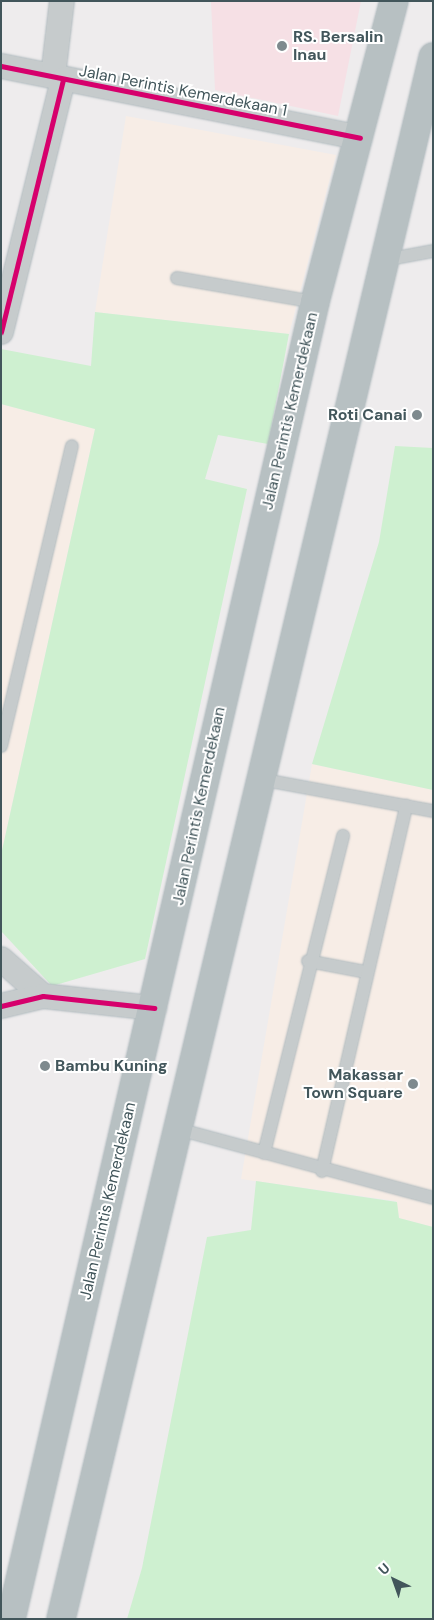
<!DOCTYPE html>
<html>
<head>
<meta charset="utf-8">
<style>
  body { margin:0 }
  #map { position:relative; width:434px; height:1620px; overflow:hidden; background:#eeeced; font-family:"DM Sans",sans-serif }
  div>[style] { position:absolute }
  .commercial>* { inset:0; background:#f7ede6 }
  .medical>* { inset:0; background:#f6e0e5 }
  .green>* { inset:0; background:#cef0d0 }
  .roads { filter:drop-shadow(0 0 1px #b0babe) drop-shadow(0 0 1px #b0babe) }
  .lane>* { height:12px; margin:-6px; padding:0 6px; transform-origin:6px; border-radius:6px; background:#c6cbcc }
  .street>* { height:24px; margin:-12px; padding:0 12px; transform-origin:12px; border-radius:12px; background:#c6cbcc }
  .highway>* { height:28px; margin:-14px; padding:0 14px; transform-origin:14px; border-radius:14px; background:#b7c0c2 }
  .cycleway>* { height:5px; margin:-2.5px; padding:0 2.5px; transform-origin:2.5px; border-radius:2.5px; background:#d6006c }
  .dots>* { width:14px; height:14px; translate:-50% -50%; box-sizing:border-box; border:2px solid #fff; border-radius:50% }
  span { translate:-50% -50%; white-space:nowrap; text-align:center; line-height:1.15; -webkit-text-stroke:4px #fff; paint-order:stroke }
  .poi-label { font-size:16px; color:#42565b; font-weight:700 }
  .left { translate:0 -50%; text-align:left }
  .right { translate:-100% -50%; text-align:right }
  .street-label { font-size:16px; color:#42565b }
  .frame { position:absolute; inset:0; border:2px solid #42565b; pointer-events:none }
  .north { position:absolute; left:369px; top:1555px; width:50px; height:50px; -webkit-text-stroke:4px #fff; paint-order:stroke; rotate:318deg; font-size:14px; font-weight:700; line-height:20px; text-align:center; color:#42565b }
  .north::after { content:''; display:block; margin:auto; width:18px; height:22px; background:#42565b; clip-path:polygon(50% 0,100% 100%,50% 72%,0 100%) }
</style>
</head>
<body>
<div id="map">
  <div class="commercial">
    <i style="clip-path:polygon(126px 116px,336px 155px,289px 334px,95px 312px)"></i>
    <i style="clip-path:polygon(1px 404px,95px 429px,1px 855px)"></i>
    <i style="clip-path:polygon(312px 764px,433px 790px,433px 1227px,399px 1218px,396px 1201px,241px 1179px)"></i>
  </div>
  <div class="medical">
    <i style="clip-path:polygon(211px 1px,361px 1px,338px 116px,215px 90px)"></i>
  </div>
  <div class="green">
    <i style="clip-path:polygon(95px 312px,289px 334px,268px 444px,218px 435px,205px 479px,247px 489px,145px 959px,52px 986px,1px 931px,1px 855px,95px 429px,1px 404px,1px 349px,91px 366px)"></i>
    <i style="clip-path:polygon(395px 446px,433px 448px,433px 790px,312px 764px,379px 542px)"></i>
    <i style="clip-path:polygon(256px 1181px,397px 1202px,399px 1218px,433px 1227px,433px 1619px,127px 1619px,142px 1568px,207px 1237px,251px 1230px)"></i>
  </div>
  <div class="roads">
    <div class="lane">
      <i style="left:384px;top:260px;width:50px;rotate:-10.4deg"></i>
      <i style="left:177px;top:278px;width:140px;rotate:9.9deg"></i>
      <i style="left:1px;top:746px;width:308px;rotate:-76.7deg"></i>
      <i style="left:259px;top:779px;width:177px;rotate:10.4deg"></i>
      <i style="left:308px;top:961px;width:59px;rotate:10.7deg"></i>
      <i style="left:178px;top:1129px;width:264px;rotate:15.1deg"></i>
      <i style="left:264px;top:1153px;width:327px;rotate:-76deg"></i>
      <i style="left:322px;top:1171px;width:375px;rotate:-77deg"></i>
    </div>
    <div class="street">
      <i style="left:1px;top:66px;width:366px;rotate:11.3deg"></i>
      <i style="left:53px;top:76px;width:76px;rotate:-83.2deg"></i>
      <i style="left:1px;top:332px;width:260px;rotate:-76.2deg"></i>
      <i style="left:1px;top:959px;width:56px;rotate:41.4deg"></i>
      <i style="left:1px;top:1006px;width:43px;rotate:-13.4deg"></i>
      <i style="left:43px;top:996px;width:112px;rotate:6.2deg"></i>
    </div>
    <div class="highway">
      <i style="left:11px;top:1619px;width:1352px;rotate:-77deg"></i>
      <i style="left:315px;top:302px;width:311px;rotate:-75.3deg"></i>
      <i style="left:61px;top:1619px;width:1606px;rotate:-76.6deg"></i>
    </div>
  </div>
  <div class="cycleway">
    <i style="left:1px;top:66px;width:366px;rotate:11.3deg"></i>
    <i style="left:1px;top:332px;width:260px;rotate:-76.2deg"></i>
    <i style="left:1px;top:1006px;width:43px;rotate:-13.4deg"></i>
    <i style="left:43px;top:996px;width:112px;rotate:6.2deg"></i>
  </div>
  <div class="dots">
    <i style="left:282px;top:46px;background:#7e8a8e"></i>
    <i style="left:417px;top:415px;background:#7e8a8e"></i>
    <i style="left:45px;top:1066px;background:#7e8a8e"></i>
    <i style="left:413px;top:1084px;background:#7e8a8e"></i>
  </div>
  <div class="poi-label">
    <span class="left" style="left:293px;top:46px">RS. Bersalin<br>Inau</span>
    <span class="right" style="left:407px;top:415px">Roti Canai</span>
    <span class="left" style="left:55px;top:1066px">Bambu Kuning</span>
    <span class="right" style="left:403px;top:1084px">Makassar<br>Town Square</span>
  </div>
  <div class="street-label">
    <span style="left:183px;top:91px;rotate:11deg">Jalan Perintis Kemerdekaan 1</span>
    <span style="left:290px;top:411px;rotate:-77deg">Jalan Perintis Kemerdekaan</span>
    <span style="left:199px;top:806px;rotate:-78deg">Jalan Perintis Kemerdekaan</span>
    <span style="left:108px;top:1201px;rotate:-77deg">Jalan Perintis Kemerdekaan</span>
  </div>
  <div class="frame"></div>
  <div class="north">U</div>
</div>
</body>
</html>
